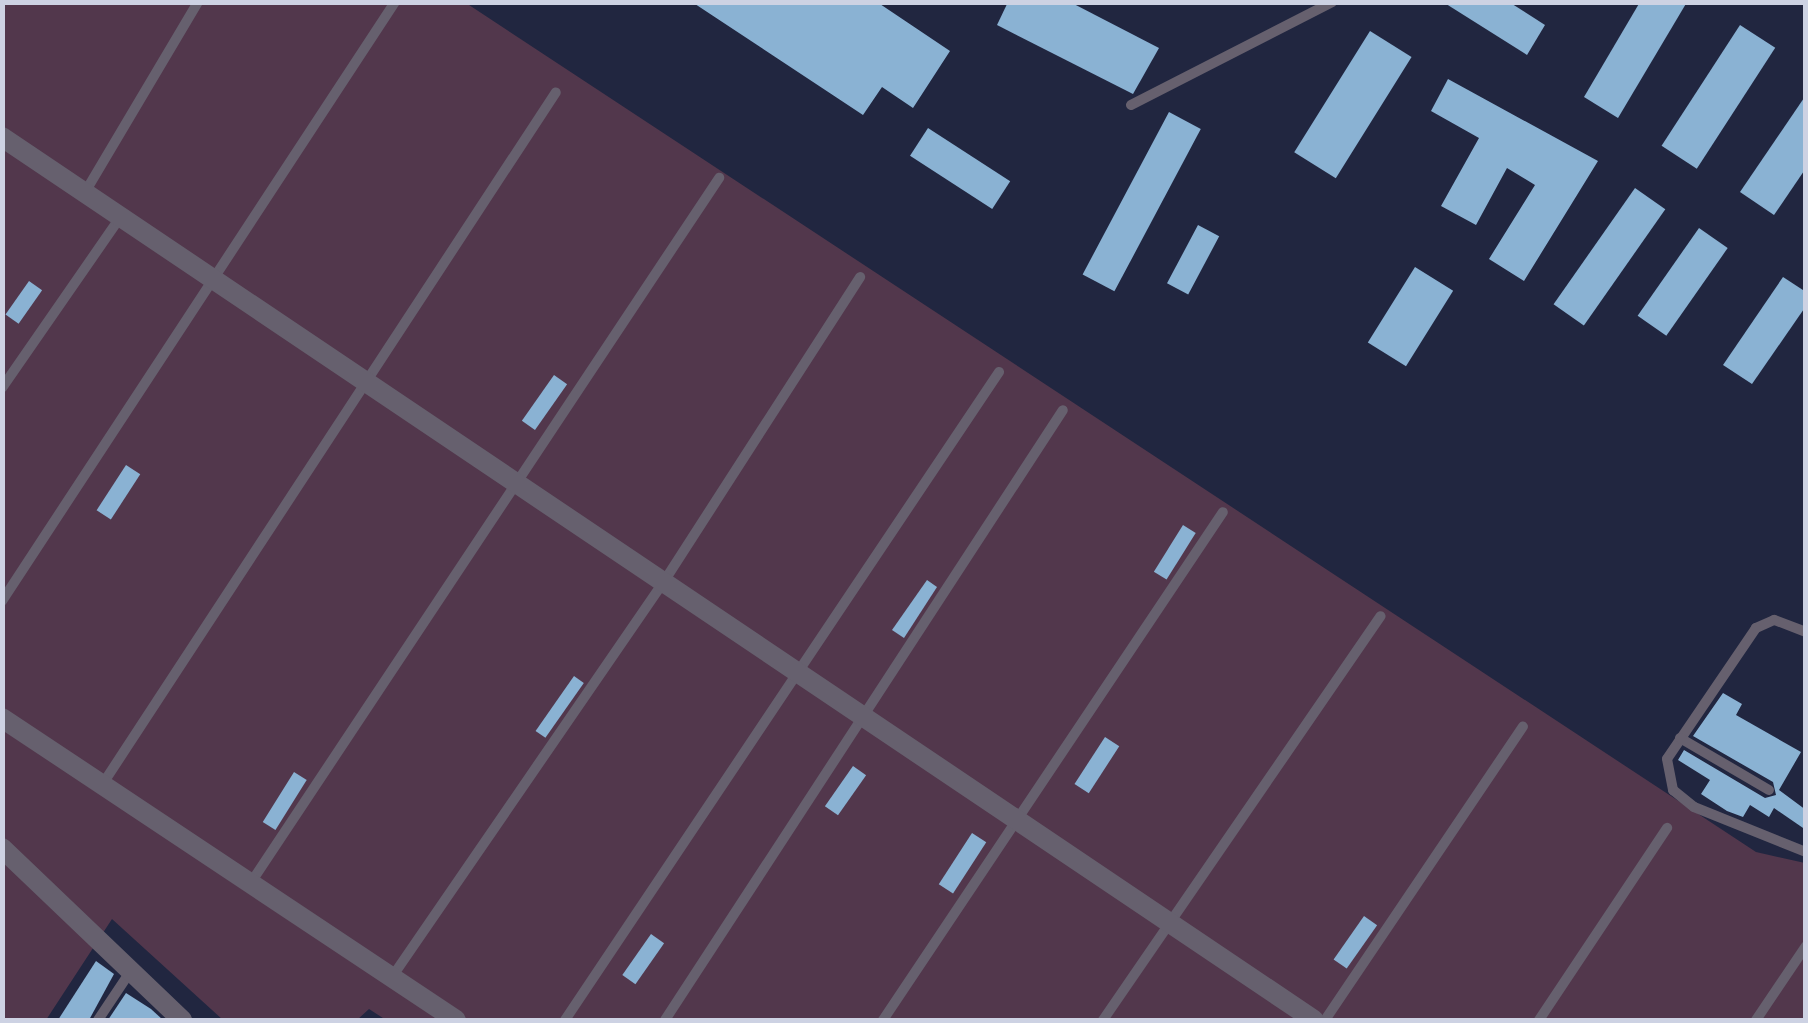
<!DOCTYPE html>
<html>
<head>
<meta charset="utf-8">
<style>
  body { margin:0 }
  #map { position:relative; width:1808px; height:1023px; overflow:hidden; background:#212640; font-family:Inter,sans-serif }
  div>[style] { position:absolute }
  .green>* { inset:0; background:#52374c }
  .building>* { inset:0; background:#8ab2d3; transform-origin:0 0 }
  .lane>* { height:10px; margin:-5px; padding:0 5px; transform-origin:5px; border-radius:5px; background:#66606e }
  .street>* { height:20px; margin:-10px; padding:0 10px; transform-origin:10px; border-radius:10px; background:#66606e }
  span { translate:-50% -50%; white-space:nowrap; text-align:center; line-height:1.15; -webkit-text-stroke:10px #0e101c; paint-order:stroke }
  .frame { position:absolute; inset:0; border:5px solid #cdd2e3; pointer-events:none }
</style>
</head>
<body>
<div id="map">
  <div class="green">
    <i style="clip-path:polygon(2px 3px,466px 3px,1756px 852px,1805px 863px,1805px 1020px,386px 1020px,369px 1009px,357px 1020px,223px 1020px,112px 919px,46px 1020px,3px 1020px)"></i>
  </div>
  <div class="building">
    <i style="clip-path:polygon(692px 2px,877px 2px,950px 51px,913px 108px,882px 87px,863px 115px)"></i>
    <i style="clip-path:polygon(1008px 2px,1070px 2px,1159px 48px,1133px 94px,997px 25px)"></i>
    <i style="clip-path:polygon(1443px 2px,1509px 2px,1545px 25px,1527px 55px)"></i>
    <i style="clip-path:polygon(1640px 2px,1687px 2px,1618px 118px,1584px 97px)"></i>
    <i style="left:1740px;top:25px;width:42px;height:144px;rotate:33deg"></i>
    <i style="left:1370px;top:31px;width:49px;height:143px;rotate:32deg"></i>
    <i style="clip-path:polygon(1448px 79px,1598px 161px,1524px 281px,1489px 259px,1535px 185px,1507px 168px,1476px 225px,1441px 206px,1479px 138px,1431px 111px)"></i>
    <i style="clip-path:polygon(1806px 95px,1806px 168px,1774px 215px,1740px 192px)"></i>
    <i style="left:1169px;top:112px;width:36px;height:184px;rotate:28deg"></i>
    <i style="left:928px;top:128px;width:98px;height:33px;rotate:33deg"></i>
    <i style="left:1635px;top:188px;width:37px;height:142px;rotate:35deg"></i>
    <i style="left:1198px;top:225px;width:24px;height:66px;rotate:28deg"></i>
    <i style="left:1699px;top:228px;width:35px;height:107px;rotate:35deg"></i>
    <i style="left:1415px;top:267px;width:45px;height:89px;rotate:32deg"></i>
    <i style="clip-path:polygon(1783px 277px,1806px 292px,1806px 306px,1752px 384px,1723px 365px)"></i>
    <i style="left:29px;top:281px;width:16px;height:41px;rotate:35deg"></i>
    <i style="left:554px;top:375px;width:16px;height:56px;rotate:35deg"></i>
    <i style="left:126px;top:465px;width:17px;height:54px;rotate:33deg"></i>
    <i style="left:1183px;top:525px;width:15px;height:55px;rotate:32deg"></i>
    <i style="clip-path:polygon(927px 580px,937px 587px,904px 638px,892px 630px)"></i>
    <i style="left:574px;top:676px;width:12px;height:67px;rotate:35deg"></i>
    <i style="clip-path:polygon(1723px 693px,1742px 704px,1736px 715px,1801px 752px,1779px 790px,1806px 810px,1806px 830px,1774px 808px,1769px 817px,1750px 805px,1743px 817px,1727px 811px,1701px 794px,1710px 780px,1678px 760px,1684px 750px,1765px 798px,1776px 795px,1773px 782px,1693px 736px)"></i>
    <i style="left:1105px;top:737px;width:17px;height:56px;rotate:33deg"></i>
    <i style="left:853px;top:766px;width:16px;height:49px;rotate:35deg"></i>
    <i style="left:294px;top:772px;width:15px;height:59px;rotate:32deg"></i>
    <i style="left:972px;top:833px;width:17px;height:61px;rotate:33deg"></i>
    <i style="left:1364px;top:916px;width:16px;height:53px;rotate:35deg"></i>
    <i style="left:651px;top:934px;width:16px;height:50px;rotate:35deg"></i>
    <i style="clip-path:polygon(96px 961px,114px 974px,89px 1020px,58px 1020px)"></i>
    <i style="clip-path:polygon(126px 993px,151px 1009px,163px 1020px,108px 1020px)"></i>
  </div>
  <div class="lane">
    <i style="left:1131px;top:105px;width:226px;rotate:-27.1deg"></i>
    <i style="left:84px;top:194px;width:223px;rotate:-59.3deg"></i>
    <i style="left:2px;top:388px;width:206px;rotate:-55.3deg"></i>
    <i style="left:2px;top:601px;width:716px;rotate:-56.73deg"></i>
    <i style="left:1806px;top:632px;width:34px;rotate:-159deg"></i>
    <i style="left:1774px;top:620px;width:20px;rotate:156deg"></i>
    <i style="left:1756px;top:628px;width:158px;rotate:124.2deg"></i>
    <i style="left:1667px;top:759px;width:32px;rotate:79deg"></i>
    <i style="left:1673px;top:790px;width:27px;rotate:39deg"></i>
    <i style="left:1694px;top:807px;width:121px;rotate:21.9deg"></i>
    <i style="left:1680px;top:738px;width:103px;rotate:30.3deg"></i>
    <i style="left:102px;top:785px;width:828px;rotate:-56.77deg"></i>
    <i style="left:250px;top:884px;width:848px;rotate:-56.4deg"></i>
    <i style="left:392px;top:977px;width:478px;rotate:-55.5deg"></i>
    <i style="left:663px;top:583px;width:364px;rotate:-57.2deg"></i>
    <i style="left:98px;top:1020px;width:61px;rotate:-56.3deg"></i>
    <i style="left:565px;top:1020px;width:780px;rotate:-56.19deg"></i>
    <i style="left:665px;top:1020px;width:728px;rotate:-56.88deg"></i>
    <i style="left:883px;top:1020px;width:611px;rotate:-56.21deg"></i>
    <i style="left:1103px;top:1020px;width:490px;rotate:-55.5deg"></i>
    <i style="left:1325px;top:1020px;width:354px;rotate:-56deg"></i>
    <i style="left:1539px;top:1020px;width:231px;rotate:-56.3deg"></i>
    <i style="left:1756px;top:1020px;width:89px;rotate:-56deg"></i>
  </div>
  <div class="street">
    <i style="left:2px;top:137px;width:1581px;rotate:33.94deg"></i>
    <i style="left:2px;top:718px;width:545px;rotate:33.63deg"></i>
    <i style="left:2px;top:848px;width:249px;rotate:43.7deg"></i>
  </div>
  <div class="frame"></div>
</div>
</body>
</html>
